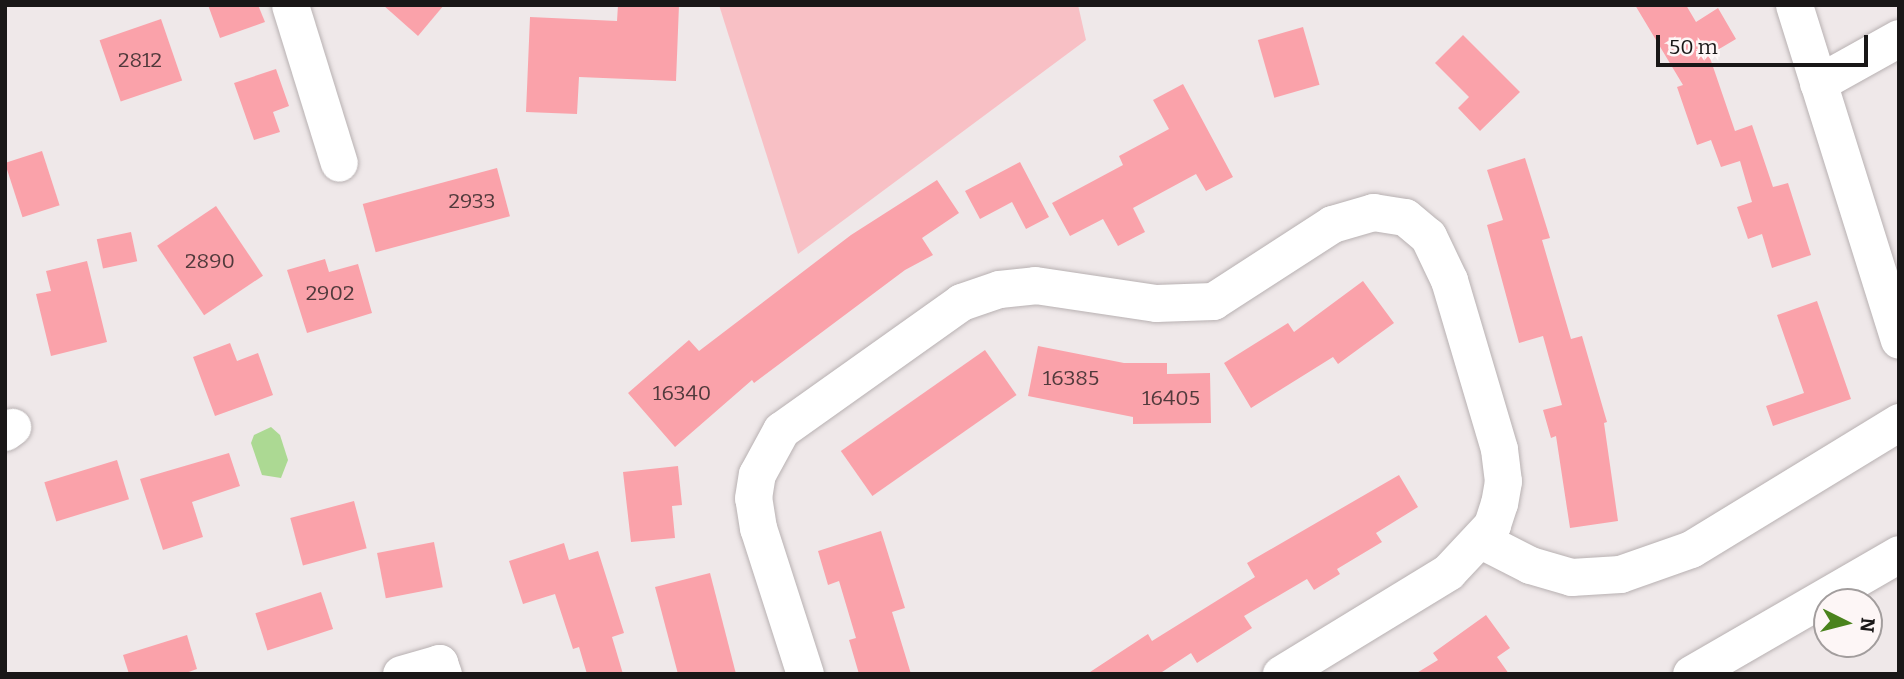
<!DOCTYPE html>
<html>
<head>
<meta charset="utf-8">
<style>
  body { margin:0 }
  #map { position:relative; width:1904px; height:679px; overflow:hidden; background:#efe8e9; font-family:Bitter,serif }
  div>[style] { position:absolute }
  .green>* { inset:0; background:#f8c0c5 }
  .water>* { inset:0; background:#acd993 }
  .building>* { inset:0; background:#faa2aa; transform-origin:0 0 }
  .roads { filter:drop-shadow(0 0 2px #b8b1b2) drop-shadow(0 0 2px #b8b1b2) }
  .minor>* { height:37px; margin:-18.5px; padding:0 18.5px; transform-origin:18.5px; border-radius:18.5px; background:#fff }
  span { translate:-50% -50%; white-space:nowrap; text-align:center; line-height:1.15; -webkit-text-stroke:7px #fdf6f6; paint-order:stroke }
  .number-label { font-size:21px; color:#513a3c }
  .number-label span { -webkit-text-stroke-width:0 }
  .frame { position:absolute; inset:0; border:7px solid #191717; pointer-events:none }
  .north { position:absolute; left:1813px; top:588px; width:70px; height:70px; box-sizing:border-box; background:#fdf6f6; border:2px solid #a29d9d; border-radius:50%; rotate:96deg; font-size:19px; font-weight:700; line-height:28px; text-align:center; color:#191717 }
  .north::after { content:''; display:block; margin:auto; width:24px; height:32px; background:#4a831d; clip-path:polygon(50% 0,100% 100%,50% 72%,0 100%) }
  .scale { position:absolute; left:1656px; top:35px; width:212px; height:32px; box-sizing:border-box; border:4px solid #191717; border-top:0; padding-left:9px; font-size:21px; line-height:24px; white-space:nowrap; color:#191717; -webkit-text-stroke:5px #fdf6f6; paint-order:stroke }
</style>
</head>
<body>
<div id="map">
  <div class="green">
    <i style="clip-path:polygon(719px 5px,1078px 5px,1086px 40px,798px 254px)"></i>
  </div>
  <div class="water">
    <i style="clip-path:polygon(271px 427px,280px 435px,288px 460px,281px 478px,262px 475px,251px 443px,254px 435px)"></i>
  </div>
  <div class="building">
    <i style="clip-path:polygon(208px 5px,258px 5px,265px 22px,220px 38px)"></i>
    <i style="clip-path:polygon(383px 5px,444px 5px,418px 36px)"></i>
    <i style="clip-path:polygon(618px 5px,679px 5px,676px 81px,579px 77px,577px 114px,526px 112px,530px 17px,617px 21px)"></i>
    <i style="clip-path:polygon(1635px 5px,1686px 5px,1696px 22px,1718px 8px,1736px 39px,1709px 55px,1735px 131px,1752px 125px,1773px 187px,1788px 183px,1811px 255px,1772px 268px,1762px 234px,1748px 239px,1737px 207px,1752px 202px,1740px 161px,1721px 167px,1711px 140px,1697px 145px,1677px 87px,1683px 85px)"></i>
    <i style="left:161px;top:19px;width:65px;height:65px;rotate:71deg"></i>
    <i style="left:1303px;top:27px;width:60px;height:47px;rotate:74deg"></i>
    <i style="clip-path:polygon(1463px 35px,1520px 92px,1480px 131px,1458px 108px,1469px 97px,1435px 63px)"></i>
    <i style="clip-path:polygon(276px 69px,289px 106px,273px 112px,280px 132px,254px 140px,234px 83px)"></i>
    <i style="clip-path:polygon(1183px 84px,1233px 177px,1206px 191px,1196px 174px,1133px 208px,1145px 232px,1118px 246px,1103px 219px,1070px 236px,1052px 203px,1123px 165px,1119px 156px,1169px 129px,1153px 100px)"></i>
    <i style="left:42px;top:151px;width:57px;height:39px;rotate:72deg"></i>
    <i style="clip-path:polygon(1525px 158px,1550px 238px,1542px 240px,1571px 339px,1582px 336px,1607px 422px,1604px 423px,1618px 521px,1570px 528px,1556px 436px,1551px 438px,1543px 410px,1562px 405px,1543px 336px,1519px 343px,1487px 225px,1503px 220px,1487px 170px)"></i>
    <i style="clip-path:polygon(1020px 162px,1049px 217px,1026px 229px,1012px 202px,980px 219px,965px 191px)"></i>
    <i style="left:497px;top:168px;width:50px;height:139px;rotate:75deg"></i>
    <i style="clip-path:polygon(937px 180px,959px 213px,922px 238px,933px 255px,905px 270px,754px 383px,752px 380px,675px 447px,628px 393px,689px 340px,699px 351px,851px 235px)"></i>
    <i style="left:216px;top:206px;width:84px;height:71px;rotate:56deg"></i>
    <i style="left:131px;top:232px;width:30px;height:35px;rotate:78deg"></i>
    <i style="clip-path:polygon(325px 259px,329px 272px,358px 264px,372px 313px,307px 333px,287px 270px)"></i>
    <i style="clip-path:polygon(87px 261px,107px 342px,51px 356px,36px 294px,51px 291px,46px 271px)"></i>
    <i style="clip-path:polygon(1363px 281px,1394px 323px,1338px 364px,1333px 357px,1251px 408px,1224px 363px,1288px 323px,1294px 332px)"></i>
    <i style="clip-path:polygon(1817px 301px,1851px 399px,1773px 426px,1766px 406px,1804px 393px,1777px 315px)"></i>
    <i style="clip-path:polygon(230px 343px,237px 361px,258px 353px,273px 395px,215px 416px,193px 357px)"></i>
    <i style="clip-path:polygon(1038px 346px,1124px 363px,1167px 363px,1167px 374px,1210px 373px,1211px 423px,1133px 424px,1133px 417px,1028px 396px)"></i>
    <i style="left:985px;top:350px;width:55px;height:176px;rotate:55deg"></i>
    <i style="clip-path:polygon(229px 453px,240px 486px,192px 502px,203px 537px,163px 550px,140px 479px)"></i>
    <i style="left:117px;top:460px;width:41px;height:76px;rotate:73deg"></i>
    <i style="clip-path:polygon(678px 466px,682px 505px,672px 506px,675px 538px,631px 542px,623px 472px)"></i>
    <i style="clip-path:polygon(1399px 475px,1418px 507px,1376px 533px,1382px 542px,1337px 569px,1340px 574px,1314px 590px,1307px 579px,1244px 616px,1252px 628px,1197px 663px,1191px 653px,1159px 674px,1087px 674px,1148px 634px,1152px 641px,1255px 577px,1247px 563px)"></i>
    <i style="left:354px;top:501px;width:49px;height:66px;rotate:75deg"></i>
    <i style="clip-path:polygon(881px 531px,905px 608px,892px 612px,911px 674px,859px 674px,849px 640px,856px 638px,839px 581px,828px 585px,818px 551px)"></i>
    <i style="left:434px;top:542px;width:46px;height:58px;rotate:79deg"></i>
    <i style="clip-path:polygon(564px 543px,569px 560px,598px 551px,624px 633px,612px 637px,623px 674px,587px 674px,579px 647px,573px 649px,555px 594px,523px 604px,509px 561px)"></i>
    <i style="clip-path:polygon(710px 573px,736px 674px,678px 674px,655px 587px)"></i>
    <i style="left:321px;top:592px;width:39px;height:69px;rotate:72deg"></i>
    <i style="clip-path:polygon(1486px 615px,1510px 648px,1497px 657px,1509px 674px,1415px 674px,1438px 660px,1433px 653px)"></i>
    <i style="clip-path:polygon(187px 635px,197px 669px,183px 674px,129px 674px,123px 655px)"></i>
  </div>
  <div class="roads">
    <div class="minor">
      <i style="left:290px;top:5px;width:165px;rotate:72.8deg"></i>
      <i style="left:1794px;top:5px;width:351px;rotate:72.6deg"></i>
      <i style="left:1818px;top:83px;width:93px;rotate:-29.1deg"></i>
      <i style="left:5px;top:432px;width:9px;rotate:-36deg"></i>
      <i style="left:1481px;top:540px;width:55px;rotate:27deg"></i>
      <i style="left:1530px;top:565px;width:43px;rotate:16.3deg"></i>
      <i style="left:1571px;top:577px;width:49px;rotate:-3.5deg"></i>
      <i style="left:1620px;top:574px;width:75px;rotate:-19.4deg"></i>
      <i style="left:1691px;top:549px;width:244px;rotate:-31.4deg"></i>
      <i style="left:401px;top:674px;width:40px;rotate:-16deg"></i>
      <i style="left:439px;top:663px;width:12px;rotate:70deg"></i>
      <i style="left:805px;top:674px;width:153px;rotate:-107.8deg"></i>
      <i style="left:758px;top:528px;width:30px;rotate:-99deg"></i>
      <i style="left:753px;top:498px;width:24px;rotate:-81deg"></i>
      <i style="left:757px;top:474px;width:50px;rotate:-61.4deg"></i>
      <i style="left:781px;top:430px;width:221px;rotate:-35.4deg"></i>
      <i style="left:961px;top:302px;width:40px;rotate:-18.9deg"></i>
      <i style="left:999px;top:289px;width:36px;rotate:-6deg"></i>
      <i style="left:1035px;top:285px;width:122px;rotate:8.5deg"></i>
      <i style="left:1156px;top:303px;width:57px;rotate:-2deg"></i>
      <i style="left:1213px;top:301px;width:142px;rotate:-32.9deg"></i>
      <i style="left:1332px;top:224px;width:43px;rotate:-16.3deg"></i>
      <i style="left:1373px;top:212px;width:32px;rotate:9deg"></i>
      <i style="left:1405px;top:217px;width:30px;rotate:40deg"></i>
      <i style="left:1428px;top:236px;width:49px;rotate:64.5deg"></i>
      <i style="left:1449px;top:280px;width:176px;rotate:73.5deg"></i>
      <i style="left:1499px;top:449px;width:32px;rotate:83deg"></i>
      <i style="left:1503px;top:481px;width:22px;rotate:100deg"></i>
      <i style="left:1499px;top:503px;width:23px;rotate:108deg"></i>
      <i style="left:1492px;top:525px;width:64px;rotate:133.1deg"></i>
      <i style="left:1448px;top:572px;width:196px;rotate:148.6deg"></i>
      <i style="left:1691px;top:674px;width:240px;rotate:-30deg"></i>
    </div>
  </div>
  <div class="number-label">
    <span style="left:140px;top:60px">2812</span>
    <span style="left:472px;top:201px">2933</span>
    <span style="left:210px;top:261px">2890</span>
    <span style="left:330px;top:293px">2902</span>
    <span style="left:1071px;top:378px">16385</span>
    <span style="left:682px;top:393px">16340</span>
    <span style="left:1171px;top:398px">16405</span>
  </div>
  <div class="frame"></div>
  <div class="north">N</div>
  <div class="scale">50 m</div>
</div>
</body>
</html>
